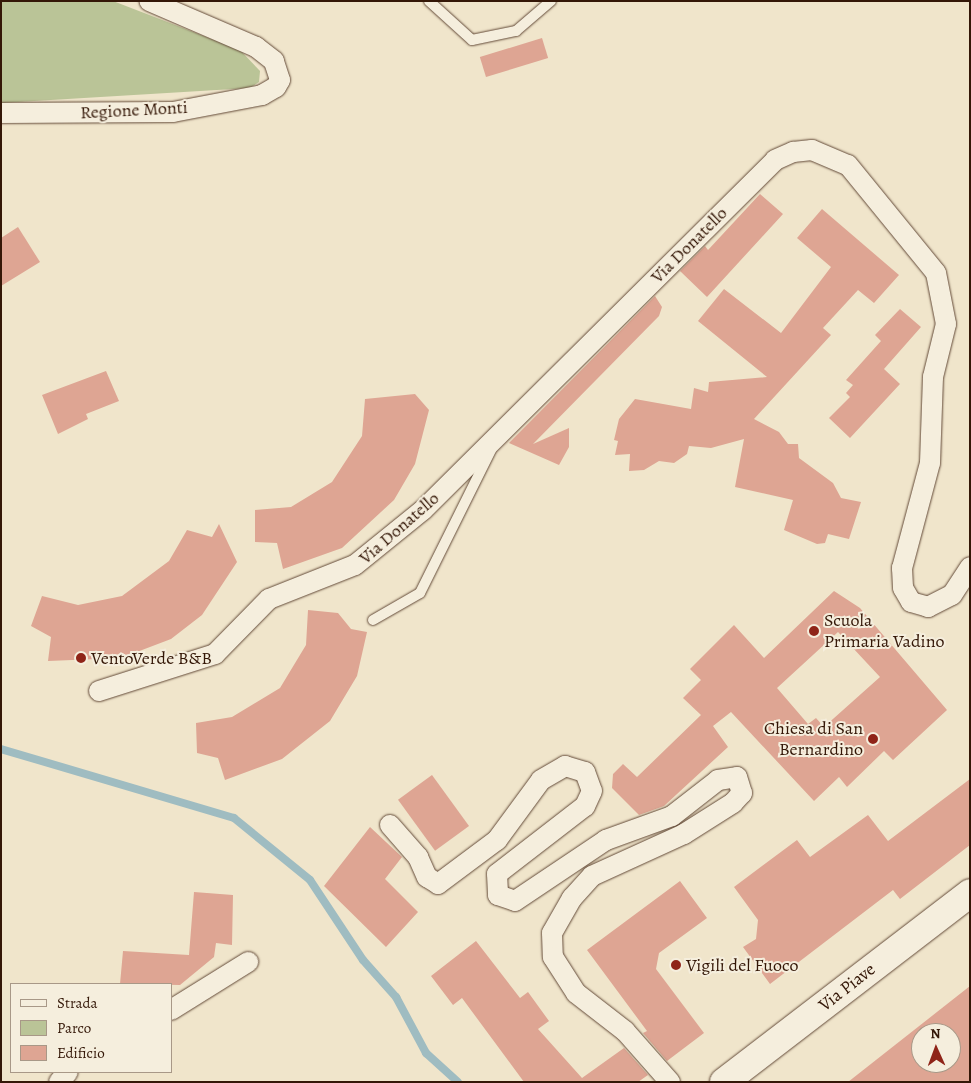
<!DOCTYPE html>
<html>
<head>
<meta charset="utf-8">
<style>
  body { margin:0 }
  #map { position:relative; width:971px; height:1083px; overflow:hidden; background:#f0e5cb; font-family:Alegreya,serif }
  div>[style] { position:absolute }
  .green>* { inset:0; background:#bac497 }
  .stream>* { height:8px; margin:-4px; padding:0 4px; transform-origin:4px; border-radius:4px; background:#9fbcc1 }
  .building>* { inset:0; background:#dea593; transform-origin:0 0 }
  .roads { filter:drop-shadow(0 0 1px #634a38) drop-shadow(0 0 1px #634a38) }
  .lane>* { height:10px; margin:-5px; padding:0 5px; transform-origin:5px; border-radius:5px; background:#f5eedd }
  .street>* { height:20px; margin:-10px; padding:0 10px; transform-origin:10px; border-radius:10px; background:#f5eedd }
  .secondary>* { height:28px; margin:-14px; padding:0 14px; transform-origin:14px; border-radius:14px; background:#f5eedd }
  .dots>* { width:14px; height:14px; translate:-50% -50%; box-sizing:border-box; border:2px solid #f5eedd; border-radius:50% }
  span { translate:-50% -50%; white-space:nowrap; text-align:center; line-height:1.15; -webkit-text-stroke:4px #f5eedd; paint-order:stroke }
  .street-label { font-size:18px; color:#341707 }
  .poi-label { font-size:18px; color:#341707 }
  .left { translate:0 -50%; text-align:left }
  .right { translate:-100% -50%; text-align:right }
  .frame { position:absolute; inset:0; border:2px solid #341707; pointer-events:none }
  .legend { position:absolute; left:10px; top:983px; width:162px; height:90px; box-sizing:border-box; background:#f5eedd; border:1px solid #a89887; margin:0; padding:6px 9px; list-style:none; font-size:15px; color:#341707 }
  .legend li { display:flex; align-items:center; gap:10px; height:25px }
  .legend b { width:25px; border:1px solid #a89887 }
  .north { position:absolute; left:911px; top:1023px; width:50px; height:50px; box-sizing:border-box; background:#f5eedd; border:1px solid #a89887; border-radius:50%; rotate:358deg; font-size:14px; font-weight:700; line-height:20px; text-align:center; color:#341707 }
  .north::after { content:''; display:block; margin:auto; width:18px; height:22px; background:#8f2418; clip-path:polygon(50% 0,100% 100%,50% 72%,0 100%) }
</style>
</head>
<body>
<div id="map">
  <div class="green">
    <i style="clip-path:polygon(1px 1px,113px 1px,240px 50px,260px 71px,259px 82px,250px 88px,1px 103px)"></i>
  </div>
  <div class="stream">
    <i style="left:1px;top:749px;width:243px;rotate:16.5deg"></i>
    <i style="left:234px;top:818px;width:98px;rotate:39.2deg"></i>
    <i style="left:310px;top:880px;width:96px;rotate:56.5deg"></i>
    <i style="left:363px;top:960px;width:50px;rotate:48.3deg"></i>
    <i style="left:396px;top:997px;width:64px;rotate:61.8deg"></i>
    <i style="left:426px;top:1053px;width:43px;rotate:42.2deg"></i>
  </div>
  <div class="building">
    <i style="left:542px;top:38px;width:21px;height:65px;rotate:73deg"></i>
    <i style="clip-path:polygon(760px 194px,783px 214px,707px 297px,680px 271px,705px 246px,708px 250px)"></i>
    <i style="clip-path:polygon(822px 209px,899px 275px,874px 303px,858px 290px,823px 328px,831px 335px,754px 419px,779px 432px,788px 444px,798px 444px,799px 458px,833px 483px,841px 498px,861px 502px,849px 539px,828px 534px,825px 543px,817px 544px,784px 530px,793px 500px,735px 487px,744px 439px,711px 448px,689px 446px,687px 454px,674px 463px,659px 461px,644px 470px,629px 471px,630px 454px,615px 455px,618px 441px,614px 440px,619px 419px,635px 399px,691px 409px,694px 388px,708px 392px,709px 382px,767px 377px,698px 321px,724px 289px,781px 333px,831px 267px,797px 238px)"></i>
    <i style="clip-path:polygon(18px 227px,40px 262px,1px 286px,1px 238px)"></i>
    <i style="clip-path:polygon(655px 296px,662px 307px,659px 316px,533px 444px,569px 428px,569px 447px,559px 465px,509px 443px)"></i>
    <i style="clip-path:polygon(900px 309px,921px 327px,884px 369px,900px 384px,850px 438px,829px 418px,850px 397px,846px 393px,853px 385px,846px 380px,881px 341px,875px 335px)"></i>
    <i style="clip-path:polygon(106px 371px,119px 401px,86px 414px,88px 419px,58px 434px,42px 395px)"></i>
    <i style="clip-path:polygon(415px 394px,429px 410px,415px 464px,394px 500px,342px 548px,283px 569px,277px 543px,255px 542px,255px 510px,291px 507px,332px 482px,362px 436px,365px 399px)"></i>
    <i style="clip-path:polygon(219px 524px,237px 562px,202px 615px,171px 639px,121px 658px,48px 661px,51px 637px,31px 626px,42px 596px,78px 605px,122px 596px,169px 561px,187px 530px,212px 537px)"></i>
    <i style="clip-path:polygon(evenodd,834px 591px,860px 608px,947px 710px,893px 760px,884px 751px,847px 787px,839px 777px,814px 801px,731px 712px,713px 726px,728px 747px,664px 806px,639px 815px,612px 788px,613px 774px,623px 764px,637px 777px,701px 715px,683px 698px,701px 680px,690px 669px,734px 625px,764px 658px,834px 591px,838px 632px,880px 677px,824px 727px,816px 718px,808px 724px,777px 688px,838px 632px)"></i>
    <i style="clip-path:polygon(308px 610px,338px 613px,351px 629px,367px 632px,357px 676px,330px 721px,282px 759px,225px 780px,218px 758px,197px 753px,196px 723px,232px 717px,280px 688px,306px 645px)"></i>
    <i style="left:432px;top:775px;width:63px;height:42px;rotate:54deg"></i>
    <i style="clip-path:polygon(970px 779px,970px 845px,900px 899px,893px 890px,770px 984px,743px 947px,756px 939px,758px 920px,734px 887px,797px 840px,810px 857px,868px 815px,888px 841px)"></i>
    <i style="clip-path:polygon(370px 827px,402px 857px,385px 879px,418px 912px,386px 947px,324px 886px)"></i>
    <i style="clip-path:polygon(680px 881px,707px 918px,659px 953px,656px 969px,704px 1033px,667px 1061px,643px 1033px,647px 1031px,587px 950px)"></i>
    <i style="clip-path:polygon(194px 892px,233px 895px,232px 945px,216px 943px,214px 957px,180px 985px,120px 984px,123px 951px,189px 955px)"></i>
    <i style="clip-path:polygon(476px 941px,520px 998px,528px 992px,549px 1021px,538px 1029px,582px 1078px,624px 1048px,648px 1075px,638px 1082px,524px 1082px,462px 998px,453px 1005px,431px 976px)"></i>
    <i style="clip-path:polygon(evenodd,970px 986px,970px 1082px,848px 1082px,970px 986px,921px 1033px,951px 1033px,951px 1063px,921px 1063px,921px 1033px)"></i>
  </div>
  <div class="roads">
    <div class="lane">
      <i style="left:429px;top:1px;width:58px;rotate:42.2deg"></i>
      <i style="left:472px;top:40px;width:45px;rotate:-11.6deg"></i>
      <i style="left:516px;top:31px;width:46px;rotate:-40.6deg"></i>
      <i style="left:373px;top:620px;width:54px;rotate:-29.9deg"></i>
      <i style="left:420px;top:593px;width:160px;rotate:-63.6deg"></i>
    </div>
    <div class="street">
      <i style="left:1px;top:113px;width:172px;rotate:-0.3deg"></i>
      <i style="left:173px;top:112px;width:91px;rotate:-10.8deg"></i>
      <i style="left:262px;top:95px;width:16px;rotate:-30deg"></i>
      <i style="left:276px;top:87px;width:8px;rotate:-60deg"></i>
      <i style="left:280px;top:80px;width:20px;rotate:-108deg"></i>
      <i style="left:274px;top:61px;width:23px;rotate:-142deg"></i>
      <i style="left:256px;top:47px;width:116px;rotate:-156.7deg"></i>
      <i style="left:99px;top:691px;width:122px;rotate:-17.7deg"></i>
      <i style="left:215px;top:654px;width:77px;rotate:-45.5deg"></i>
      <i style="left:269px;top:599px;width:92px;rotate:-21.6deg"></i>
      <i style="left:355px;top:565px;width:87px;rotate:-39deg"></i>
      <i style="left:423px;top:510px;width:496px;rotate:-44.8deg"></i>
      <i style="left:775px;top:160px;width:20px;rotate:-24deg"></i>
      <i style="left:793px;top:152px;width:19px;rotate:-6deg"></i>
      <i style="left:812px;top:150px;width:39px;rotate:23deg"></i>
      <i style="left:848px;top:165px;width:139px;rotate:50.8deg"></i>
      <i style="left:936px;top:273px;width:52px;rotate:78.9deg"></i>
      <i style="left:946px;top:324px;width:55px;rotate:103.8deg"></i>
      <i style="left:933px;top:377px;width:86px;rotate:92deg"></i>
      <i style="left:930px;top:463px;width:109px;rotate:104.9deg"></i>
      <i style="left:902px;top:568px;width:20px;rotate:87deg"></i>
      <i style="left:903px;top:588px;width:16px;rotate:60deg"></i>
      <i style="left:911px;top:602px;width:18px;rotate:16deg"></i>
      <i style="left:928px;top:607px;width:27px;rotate:-27deg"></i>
      <i style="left:952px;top:595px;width:33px;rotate:-57deg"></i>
      <i style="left:390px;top:825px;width:43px;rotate:48.8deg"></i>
      <i style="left:418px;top:857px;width:22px;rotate:66deg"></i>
      <i style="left:427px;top:877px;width:13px;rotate:32deg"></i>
      <i style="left:438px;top:884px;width:74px;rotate:-36.7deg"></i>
      <i style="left:497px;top:840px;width:74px;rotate:-53.7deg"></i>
      <i style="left:541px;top:780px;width:28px;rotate:-30deg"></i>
      <i style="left:565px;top:766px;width:21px;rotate:17deg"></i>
      <i style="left:585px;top:772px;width:20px;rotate:70deg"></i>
      <i style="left:592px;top:791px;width:17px;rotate:115deg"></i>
      <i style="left:585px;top:806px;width:111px;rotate:142.3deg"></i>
      <i style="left:497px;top:874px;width:21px;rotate:87deg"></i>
      <i style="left:498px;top:895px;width:18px;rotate:19deg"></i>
      <i style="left:515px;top:901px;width:110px;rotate:-33.8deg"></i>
      <i style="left:606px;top:840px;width:70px;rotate:-20deg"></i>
      <i style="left:672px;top:816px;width:58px;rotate:-38deg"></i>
      <i style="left:718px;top:780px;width:19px;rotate:-9deg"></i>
      <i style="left:737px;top:777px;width:17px;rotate:73deg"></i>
      <i style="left:742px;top:793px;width:13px;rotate:132deg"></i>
      <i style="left:733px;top:803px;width:58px;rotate:147.7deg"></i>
      <i style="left:684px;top:834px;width:101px;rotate:155.5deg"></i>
      <i style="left:592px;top:876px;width:30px;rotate:132deg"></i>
      <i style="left:572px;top:898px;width:40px;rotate:119.7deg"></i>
      <i style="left:552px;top:933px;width:24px;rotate:88deg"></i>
      <i style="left:553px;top:957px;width:43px;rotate:57.4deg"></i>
      <i style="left:576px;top:993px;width:62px;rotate:37.8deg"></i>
      <i style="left:625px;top:1031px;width:68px;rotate:48.6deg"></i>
      <i style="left:171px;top:1010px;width:91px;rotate:-31.9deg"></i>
      <i style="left:59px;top:1082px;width:13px;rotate:-48deg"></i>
    </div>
    <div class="secondary">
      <i style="left:724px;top:1082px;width:310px;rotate:-37.5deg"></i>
    </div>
  </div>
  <div class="dots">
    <i style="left:814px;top:631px;background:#8f2418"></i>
    <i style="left:81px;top:658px;background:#8f2418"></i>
    <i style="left:873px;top:739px;background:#8f2418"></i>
    <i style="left:676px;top:965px;background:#8f2418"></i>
  </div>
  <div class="street-label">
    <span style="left:134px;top:110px;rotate:-3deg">Regione Monti</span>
    <span style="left:689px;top:245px;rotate:-45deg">Via Donatello</span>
    <span style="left:399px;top:528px;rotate:-41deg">Via Donatello</span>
    <span style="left:847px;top:987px;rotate:-38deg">Via Piave</span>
  </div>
  <div class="poi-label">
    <span class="left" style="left:824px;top:631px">Scuola<br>Primaria Vadino</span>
    <span class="left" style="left:91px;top:658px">VentoVerde B&amp;B</span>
    <span class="right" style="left:863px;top:739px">Chiesa di San<br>Bernardino</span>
    <span class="left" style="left:686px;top:965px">Vigili del Fuoco</span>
  </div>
  <div class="frame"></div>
  <ul class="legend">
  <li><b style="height:6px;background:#f5eedd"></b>Strada</li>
  <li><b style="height:14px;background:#bac497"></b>Parco</li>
  <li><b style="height:14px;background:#dea593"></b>Edificio</li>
  </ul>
  <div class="north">N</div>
</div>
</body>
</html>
